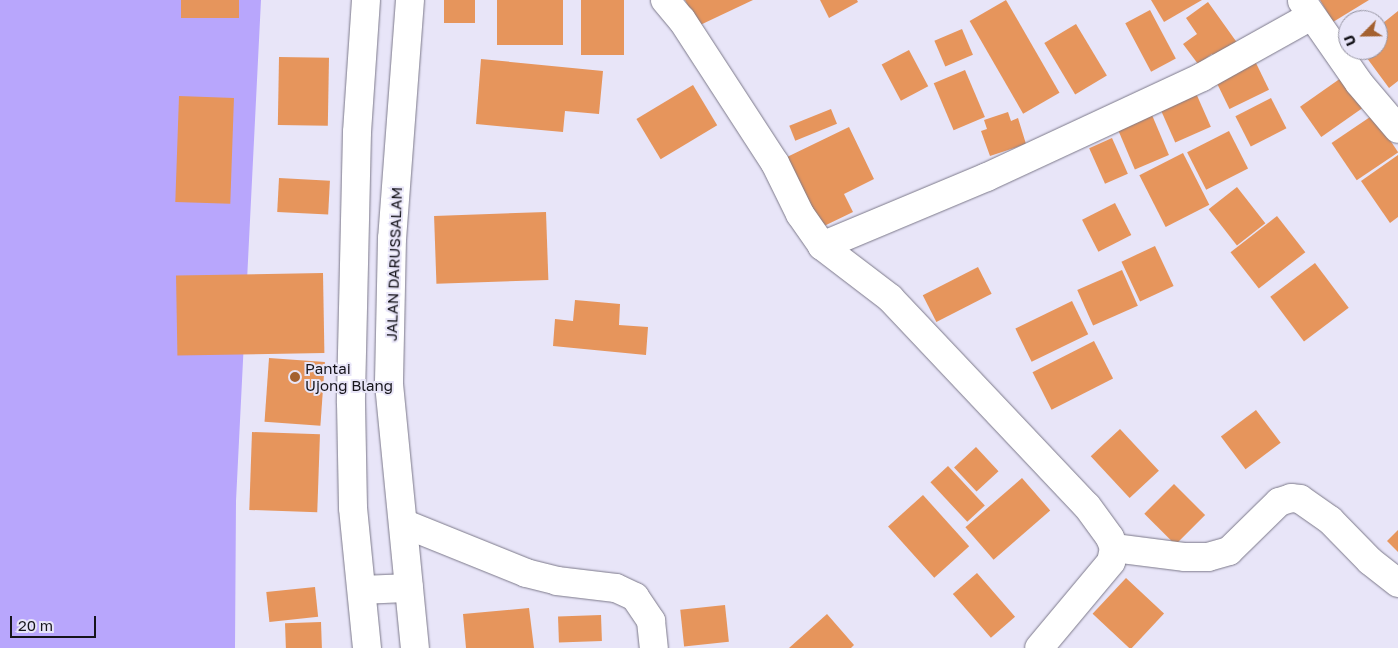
<!DOCTYPE html>
<html>
<head>
<meta charset="utf-8">
<style>
  body { margin:0 }
  #map { position:relative; width:1398px; height:648px; overflow:hidden; background:#e8e5f8; font-family:"Golos Text",sans-serif }
  div>[style] { position:absolute }
  .water>* { inset:0; background:#b8a6fc }
  .building>* { inset:0; background:#e6955c; transform-origin:0 0 }
  .roads { filter:drop-shadow(0 0 1px #7c798a) drop-shadow(0 0 1px #7c798a) }
  .minor>* { height:28px; margin:-14px; padding:0 14px; transform-origin:14px; border-radius:14px; background:#fff }
  .tertiary>* { height:28px; margin:-14px; padding:0 14px; transform-origin:14px; border-radius:14px; background:#fff }
  .dots>* { width:14px; height:14px; translate:-50% -50%; box-sizing:border-box; border:2px solid #e8e5f8; border-radius:50% }
  span { translate:-50% -50%; white-space:nowrap; text-align:center; line-height:1.15; -webkit-text-stroke:4px #e8e5f8; paint-order:stroke }
  .street-label { font-size:15px; color:#16151b }
  .poi-label { font-size:15px; color:#16151b }
  .left { translate:0 -50%; text-align:left }
  .north { position:absolute; left:1338px; top:10px; width:50px; height:50px; box-sizing:border-box; background:#e8e5f8; border:1px solid #9492a0; border-radius:50%; rotate:247deg; font-size:14px; font-weight:700; line-height:20px; text-align:center; color:#16151b }
  .north::after { content:''; display:block; margin:auto; width:18px; height:22px; background:#a46130; clip-path:polygon(50% 0,100% 100%,50% 72%,0 100%) }
  .scale { position:absolute; left:10px; top:616px; width:86px; height:22px; box-sizing:border-box; border:2px solid #16151b; border-top:0; padding-left:6px; font-size:15px; line-height:18px; white-space:nowrap; color:#16151b; -webkit-text-stroke:4px #e8e5f8; paint-order:stroke }
</style>
</head>
<body>
<div id="map">
  <div class="water">
    <i style="clip-path:polygon(0 0,261px 0,236px 501px,235px 648px,0 648px)"></i>
  </div>
  <div class="building">
    <i style="left:181px;top:0;width:58px;height:18px"></i>
    <i style="left:444px;top:0;width:31px;height:23px"></i>
    <i style="left:497px;top:0;width:66px;height:45px"></i>
    <i style="left:581px;top:0;width:43px;height:55px"></i>
    <i style="clip-path:polygon(685px 0,753px 0,698px 26px)"></i>
    <i style="clip-path:polygon(820px 0,857px 0,858px 2px,829px 18px)"></i>
    <i style="left:1006px;top:0;width:107px;height:42px;rotate:60deg"></i>
    <i style="clip-path:polygon(1151px 0,1202px 0,1164px 22px)"></i>
    <i style="clip-path:polygon(1320px 0,1369px 0,1333px 22px)"></i>
    <i style="clip-path:polygon(1208px 2px,1238px 44px,1216px 59px,1212px 54px,1198px 64px,1183px 44px,1197px 34px,1186px 18px)"></i>
    <i style="left:1150px;top:10px;width:55px;height:28px;rotate:62deg"></i>
    <i style="clip-path:polygon(1398px 11px,1398px 81px,1389px 88px,1361px 50px,1378px 50px,1378px 27px)"></i>
    <i style="left:1076px;top:24px;width:60px;height:37px;rotate:59deg"></i>
    <i style="left:962px;top:29px;width:28px;height:30px;rotate:67deg"></i>
    <i style="left:909px;top:50px;width:41px;height:31px;rotate:62deg"></i>
    <i style="left:279px;top:57px;width:50px;height:68px;rotate:1deg"></i>
    <i style="clip-path:polygon(481px 59px,603px 71px,599px 114px,565px 111px,563px 132px,476px 124px)"></i>
    <i style="left:1255px;top:61px;width:32px;height:44px;rotate:64deg"></i>
    <i style="left:965px;top:70px;width:51px;height:34px;rotate:67deg"></i>
    <i style="left:1341px;top:78px;width:37px;height:50px;rotate:55deg"></i>
    <i style="left:693px;top:85px;width:47px;height:66px;rotate:59deg"></i>
    <i style="left:1195px;top:91px;width:39px;height:39px;rotate:66deg"></i>
    <i style="left:179px;top:96px;width:55px;height:106px;rotate:2deg"></i>
    <i style="left:1271px;top:98px;width:34px;height:40px;rotate:63deg"></i>
    <i style="left:1149px;top:108px;width:51px;height:37px;rotate:67deg"></i>
    <i style="left:831px;top:109px;width:16px;height:45px;rotate:68deg"></i>
    <i style="clip-path:polygon(1008px 112px,1011px 121px,1018px 118px,1026px 144px,990px 156px,981px 131px,987px 129px,984px 120px)"></i>
    <i style="left:1373px;top:115px;width:45px;height:50px;rotate:56deg"></i>
    <i style="clip-path:polygon(849px 127px,874px 179px,844px 194px,853px 212px,822px 227px,787px 157px)"></i>
    <i style="left:1229px;top:131px;width:42px;height:47px;rotate:63deg"></i>
    <i style="left:1112px;top:138px;width:39px;height:25px;rotate:66deg"></i>
    <i style="left:1183px;top:153px;width:58px;height:49px;rotate:63deg"></i>
    <i style="clip-path:polygon(1398px 155px,1398px 217px,1390px 223px,1361px 181px)"></i>
    <i style="left:279px;top:178px;width:51px;height:34px;rotate:3deg"></i>
    <i style="left:1237px;top:187px;width:46px;height:36px;rotate:52deg"></i>
    <i style="left:1115px;top:203px;width:36px;height:37px;rotate:63deg"></i>
    <i style="left:546px;top:212px;width:68px;height:112px;rotate:88deg"></i>
    <i style="left:1277px;top:216px;width:46px;height:59px;rotate:52deg"></i>
    <i style="left:1155px;top:246px;width:44px;height:37px;rotate:65deg"></i>
    <i style="left:1315px;top:263px;width:56px;height:56px;rotate:53deg"></i>
    <i style="left:978px;top:267px;width:30px;height:62px;rotate:63deg"></i>
    <i style="left:1122px;top:270px;width:39px;height:49px;rotate:66deg"></i>
    <i style="left:323px;top:273px;width:80px;height:147px;rotate:89deg"></i>
    <i style="clip-path:polygon(575px 300px,620px 304px,619px 325px,648px 327px,646px 355px,553px 346px,555px 319px,573px 321px)"></i>
    <i style="left:1072px;top:301px;width:37px;height:63px;rotate:64deg"></i>
    <i style="left:1094px;top:341px;width:42px;height:69px;rotate:63deg"></i>
    <i style="left:269px;top:358px;width:56px;height:64px;rotate:4deg"></i>
    <i style="left:1256px;top:410px;width:41px;height:44px;rotate:53deg"></i>
    <i style="left:1120px;top:429px;width:57px;height:40px;rotate:47deg"></i>
    <i style="left:252px;top:432px;width:68px;height:78px;rotate:2deg"></i>
    <i style="left:976px;top:447px;width:33px;height:30px;rotate:47deg"></i>
    <i style="left:948px;top:466px;width:54px;height:24px;rotate:47deg"></i>
    <i style="left:1022px;top:478px;width:43px;height:75px;rotate:49deg"></i>
    <i style="left:1174px;top:484px;width:44px;height:42px;rotate:45deg"></i>
    <i style="left:923px;top:495px;width:69px;height:47px;rotate:48deg"></i>
    <i style="clip-path:polygon(1398px 530px,1398px 552px,1387px 541px)"></i>
    <i style="left:977px;top:573px;width:58px;height:32px;rotate:49deg"></i>
    <i style="left:1126px;top:578px;width:52px;height:49px;rotate:43deg"></i>
    <i style="left:315px;top:587px;width:30px;height:49px;rotate:84deg"></i>
    <i style="left:725px;top:605px;width:37px;height:45px;rotate:84deg"></i>
    <i style="clip-path:polygon(529px 608px,534px 648px,466px 648px,463px 614px)"></i>
    <i style="clip-path:polygon(827px 614px,854px 645px,851px 648px,789px 648px)"></i>
    <i style="left:601px;top:615px;width:26px;height:43px;rotate:88deg"></i>
    <i style="left:321px;top:622px;width:26px;height:36px;rotate:88deg"></i>
  </div>
  <div class="roads">
    <div class="minor">
      <i style="left:665px;top:0;width:26px;rotate:50deg"></i>
      <i style="left:682px;top:20px;width:171px;rotate:57deg"></i>
      <i style="left:775px;top:163px;width:57px;rotate:63.9deg"></i>
      <i style="left:800px;top:214px;width:39px;rotate:55deg"></i>
      <i style="left:822px;top:246px;width:86px;rotate:37.4deg"></i>
      <i style="left:890px;top:298px;width:286px;rotate:46.6deg"></i>
      <i style="left:1087px;top:506px;width:39px;rotate:54deg"></i>
      <i style="left:1110px;top:538px;width:11px;rotate:68deg"></i>
      <i style="left:1114px;top:548px;width:14px;rotate:102deg"></i>
      <i style="left:1111px;top:562px;width:112px;rotate:129.9deg"></i>
      <i style="left:1302px;top:1px;width:100px;rotate:55.2deg"></i>
      <i style="left:1359px;top:83px;width:60px;rotate:49.7deg"></i>
      <i style="left:822px;top:246px;width:179px;rotate:-22.7deg"></i>
      <i style="left:987px;top:177px;width:237px;rotate:-24.9deg"></i>
      <i style="left:1202px;top:77px;width:125px;rotate:-29.2deg"></i>
      <i style="left:405px;top:524px;width:131px;rotate:22deg"></i>
      <i style="left:526px;top:573px;width:32px;rotate:14deg"></i>
      <i style="left:557px;top:581px;width:59px;rotate:6.8deg"></i>
      <i style="left:616px;top:588px;width:21px;rotate:25deg"></i>
      <i style="left:635px;top:597px;width:29px;rotate:56deg"></i>
      <i style="left:651px;top:621px;width:27px;rotate:84deg"></i>
      <i style="left:1114px;top:548px;width:72px;rotate:7.2deg"></i>
      <i style="left:1185px;top:557px;width:23px"></i>
      <i style="left:1208px;top:557px;width:22px;rotate:-16deg"></i>
      <i style="left:1229px;top:551px;width:70px;rotate:-44.4deg"></i>
      <i style="left:1279px;top:502px;width:13px;rotate:-18deg"></i>
      <i style="left:1291px;top:498px;width:9px;rotate:6deg"></i>
      <i style="left:1300px;top:499px;width:37px;rotate:35deg"></i>
      <i style="left:1330px;top:520px;width:57px;rotate:45.7deg"></i>
      <i style="left:1370px;top:561px;width:36px;rotate:38deg"></i>
    </div>
    <div class="tertiary">
      <i style="left:366px;top:0;width:132px;rotate:93.9deg"></i>
      <i style="left:357px;top:132px;width:271px;rotate:91.3deg"></i>
      <i style="left:351px;top:403px;width:105px;rotate:88.9deg"></i>
      <i style="left:353px;top:508px;width:141px;rotate:84.3deg"></i>
      <i style="left:410px;top:0;width:239px;rotate:94.3deg"></i>
      <i style="left:392px;top:238px;width:146px;rotate:91.2deg"></i>
      <i style="left:389px;top:384px;width:265px;rotate:84.4deg"></i>
      <i style="left:363px;top:590px;width:46px;rotate:-2.5deg"></i>
    </div>
  </div>
  <div class="dots">
    <i style="left:295px;top:377px;background:#a46130"></i>
  </div>
  <div class="street-label">
    <span style="left:394px;top:264px;rotate:-88deg">JALAN DARUSSALAM</span>
  </div>
  <div class="poi-label">
    <span class="left" style="left:305px;top:377px">Pantai<br>Ujong Blang</span>
  </div>
  <div class="north">U</div>
  <div class="scale">20 m</div>
</div>
</body>
</html>
